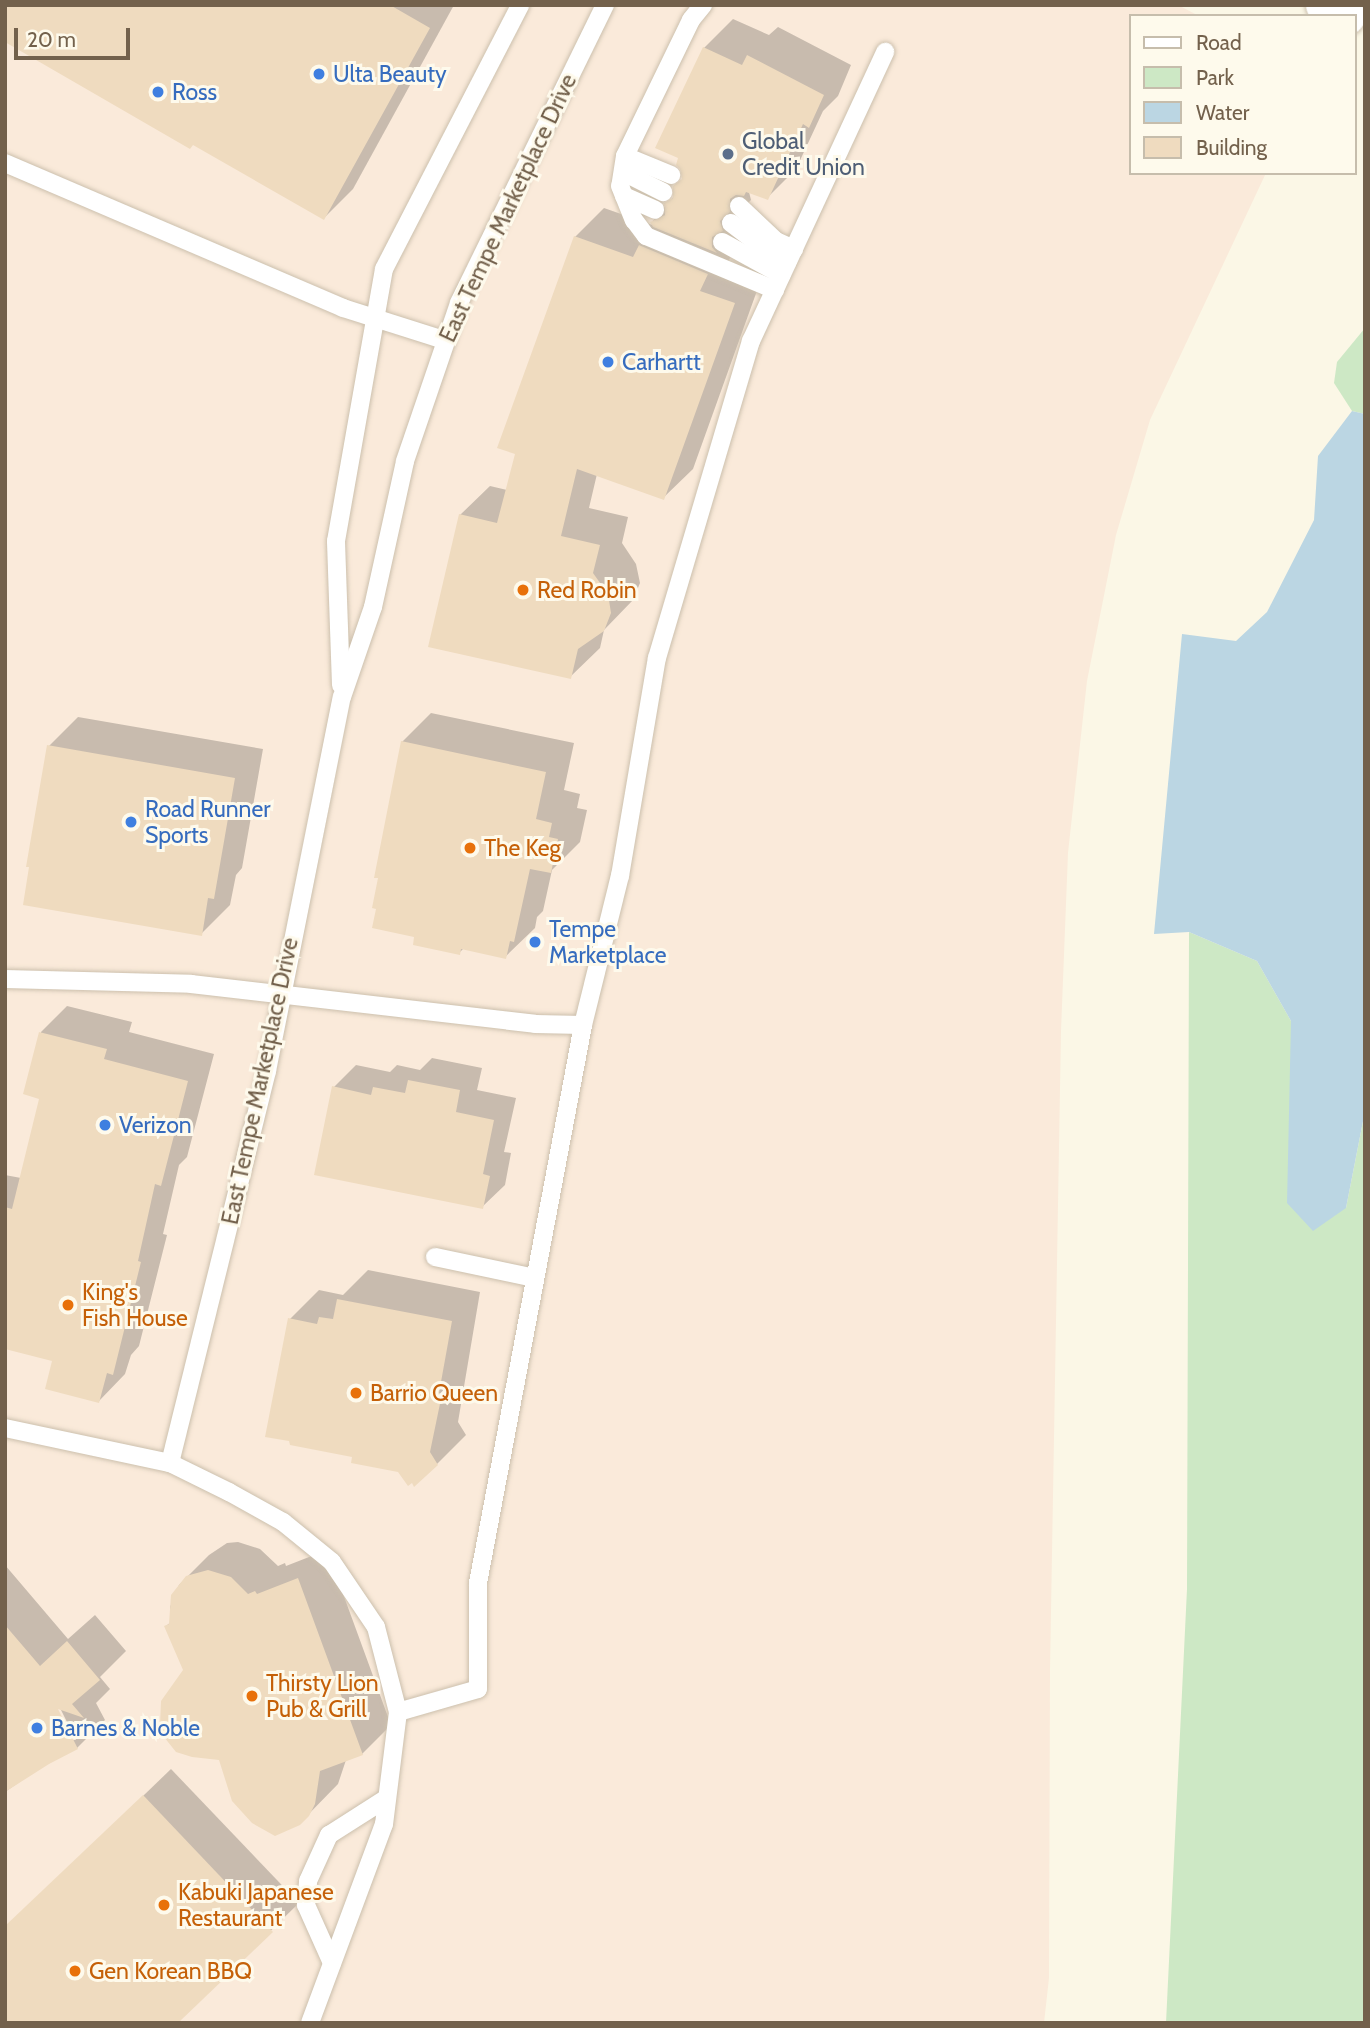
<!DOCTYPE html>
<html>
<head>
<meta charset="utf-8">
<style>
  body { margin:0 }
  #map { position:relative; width:1370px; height:2028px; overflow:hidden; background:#fbf7e6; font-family:Cabin,sans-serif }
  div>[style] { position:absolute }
  .commercial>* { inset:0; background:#faeada }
  .green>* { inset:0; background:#cde8c5 }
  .water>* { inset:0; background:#bbd6e3 }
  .shadow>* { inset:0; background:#0003 }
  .building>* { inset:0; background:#efdbbf }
  .roads { filter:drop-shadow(0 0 2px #ccc0ad) drop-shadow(0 0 2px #ccc0ad) }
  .service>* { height:18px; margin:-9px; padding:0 9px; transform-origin:9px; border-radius:9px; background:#fff }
  .secondary>* { height:38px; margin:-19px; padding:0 19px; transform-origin:19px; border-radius:19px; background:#fff }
  .dots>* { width:19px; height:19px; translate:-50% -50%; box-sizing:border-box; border:4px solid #fefaec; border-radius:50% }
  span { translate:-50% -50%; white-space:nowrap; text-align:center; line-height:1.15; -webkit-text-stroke:6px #fefaec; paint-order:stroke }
  .shop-label { font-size:23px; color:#366cbe }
  .left { translate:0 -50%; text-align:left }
  .service-label { font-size:23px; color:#4e5e75 }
  .street-label { font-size:23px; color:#73614c }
  .food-label { font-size:23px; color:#c56008 }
  .frame { position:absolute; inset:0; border:7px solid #73614c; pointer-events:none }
  .legend { position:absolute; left:1129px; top:14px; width:228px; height:161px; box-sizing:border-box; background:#fefaec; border:2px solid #c6bdac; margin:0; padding:9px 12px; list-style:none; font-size:21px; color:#73614c }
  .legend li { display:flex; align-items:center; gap:14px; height:35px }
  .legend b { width:35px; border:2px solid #c6bdac }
  .scale { position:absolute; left:14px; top:28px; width:116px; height:32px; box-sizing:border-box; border:4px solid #73614c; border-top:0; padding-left:9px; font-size:21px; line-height:24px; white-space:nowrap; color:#73614c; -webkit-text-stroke:5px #fefaec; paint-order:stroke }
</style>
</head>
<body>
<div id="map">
  <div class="commercial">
    <i style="clip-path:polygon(5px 5px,1178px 5px,1199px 16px,1130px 16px,1130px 173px,1266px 173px,1150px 420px,1116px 535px,1087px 681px,1068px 853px,1061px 1031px,1050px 1670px,1049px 1978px,1044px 2023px,5px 2023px)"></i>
  </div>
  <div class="green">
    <i style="clip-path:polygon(1365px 328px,1365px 414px,1352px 411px,1334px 383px,1337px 362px)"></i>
    <i style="clip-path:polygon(1189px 932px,1257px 961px,1291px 1021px,1291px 1107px,1346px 1208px,1365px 1111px,1365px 2023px,1166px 2023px,1187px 1589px)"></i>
  </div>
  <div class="water">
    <i style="clip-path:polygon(1352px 411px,1365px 414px,1365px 1111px,1346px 1208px,1313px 1231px,1287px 1203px,1291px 1021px,1257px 961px,1189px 932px,1154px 934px,1182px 634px,1236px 641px,1267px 612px,1314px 520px,1318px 456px)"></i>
  </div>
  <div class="shadow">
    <i style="clip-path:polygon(5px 5px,454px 5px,353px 189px,324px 218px)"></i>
    <i style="clip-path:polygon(733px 19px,769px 35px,778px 27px,851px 65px,838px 96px,823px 111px,796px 169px,767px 198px,749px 192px,751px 200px,739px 212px,745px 222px,726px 241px,736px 245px,728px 262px,763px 274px,693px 469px,663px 498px,597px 474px,589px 508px,628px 517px,622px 543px,636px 564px,640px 583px,633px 600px,604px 630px,600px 648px,570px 677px,460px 515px,490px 486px,507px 490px,575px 237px,604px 208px,655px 226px,652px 222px,675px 195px,683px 178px,704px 48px)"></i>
    <i style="clip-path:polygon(431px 713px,574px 743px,564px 790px,580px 794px,577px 808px,587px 810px,580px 842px,552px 870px,543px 911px,537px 917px,535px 928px,505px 957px,464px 948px,459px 953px,402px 742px)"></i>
    <i style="clip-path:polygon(78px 717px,263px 749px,242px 868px,236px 875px,230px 905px,201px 934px,49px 746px)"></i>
    <i style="clip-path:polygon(67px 1006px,132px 1022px,129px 1032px,214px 1054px,187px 1157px,179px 1165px,163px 1234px,167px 1235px,139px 1346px,131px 1355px,125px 1374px,99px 1401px,54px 1359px,5px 1347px,5px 1175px,21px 1178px,41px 1098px,41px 1032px)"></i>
    <i style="clip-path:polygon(432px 1058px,482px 1068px,477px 1090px,516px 1098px,504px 1152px,511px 1153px,505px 1185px,482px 1207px,334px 1087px,356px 1065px,390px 1072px,397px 1065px,420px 1070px)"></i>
    <i style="clip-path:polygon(368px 1270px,480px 1292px,458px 1422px,466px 1435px,437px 1464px,399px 1470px,354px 1456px,290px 1319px,319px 1290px,343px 1295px)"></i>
    <i style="clip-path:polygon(238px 1542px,260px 1549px,278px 1566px,285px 1563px,286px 1566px,327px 1550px,391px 1725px,362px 1754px,346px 1760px,338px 1784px,299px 1824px,220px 1759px,166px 1626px,171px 1622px,170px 1607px,179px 1585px,209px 1555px,227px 1543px)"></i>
    <i style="clip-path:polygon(evenodd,5px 1565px,68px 1639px,95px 1615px,126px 1651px,100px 1677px,110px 1689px,96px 1703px,105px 1720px,77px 1748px,48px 1762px,5px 1792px,5px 1565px,56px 1700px,76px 1740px,72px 1740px,52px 1702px,56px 1700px)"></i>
    <i style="clip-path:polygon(171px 1769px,299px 1903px,176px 2023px,5px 1929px)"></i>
  </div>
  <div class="building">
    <i style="clip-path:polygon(5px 5px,390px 5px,430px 28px,324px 220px,193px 145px,190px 149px,5px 42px)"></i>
    <i style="clip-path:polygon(703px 47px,742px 65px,747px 55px,824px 95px,809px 128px,803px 124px,768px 200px,746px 192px,744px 196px,736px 195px,730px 199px,730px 212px,720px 221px,723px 231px,712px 237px,712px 247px,717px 253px,653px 227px,650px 222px,665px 215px,664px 203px,673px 198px,673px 186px,682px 179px,680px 169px,676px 165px,678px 158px,655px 148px)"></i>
    <i style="clip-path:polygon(574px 236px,633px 257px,639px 245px,708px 274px,700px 291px,735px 303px,664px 500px,577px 469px,561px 536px,600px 545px,593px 573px,608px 594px,611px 613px,604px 631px,578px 649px,571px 679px,428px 647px,459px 514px,497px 523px,515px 454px,497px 448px)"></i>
    <i style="clip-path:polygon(401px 741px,546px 772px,536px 819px,552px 823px,549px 837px,558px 839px,551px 873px,530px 869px,514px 942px,510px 941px,506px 959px,461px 949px,460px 955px,413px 945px,414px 937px,372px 928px,376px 909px,372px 908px,378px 878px,374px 878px)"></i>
    <i style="clip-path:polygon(47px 745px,235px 778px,214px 899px,208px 898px,202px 936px,23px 905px,29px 867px,26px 867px)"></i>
    <i style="clip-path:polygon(39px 1032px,107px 1049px,104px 1059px,188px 1081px,161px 1186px,155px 1184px,138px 1261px,141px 1262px,113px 1375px,107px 1373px,99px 1403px,45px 1389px,52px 1361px,5px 1349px,5px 1207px,12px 1209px,39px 1099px,23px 1094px)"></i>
    <i style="clip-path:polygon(408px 1080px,460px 1090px,456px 1112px,494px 1120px,483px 1174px,490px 1176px,483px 1209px,314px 1175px,332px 1086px,371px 1095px,373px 1087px,405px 1093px)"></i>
    <i style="clip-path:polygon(337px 1299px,452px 1321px,439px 1393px,442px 1394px,430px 1452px,438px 1465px,414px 1487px,412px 1483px,408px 1486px,398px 1472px,351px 1463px,352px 1457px,290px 1445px,289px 1441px,265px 1437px,288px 1318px,317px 1324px,319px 1317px,333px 1319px)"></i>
    <i style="clip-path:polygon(208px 1570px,231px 1577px,248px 1594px,255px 1591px,257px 1594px,298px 1578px,363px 1755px,320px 1771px,315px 1804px,309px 1816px,300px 1825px,275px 1836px,252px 1823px,232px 1801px,219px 1760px,192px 1757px,176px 1752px,164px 1737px,160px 1726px,161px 1701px,183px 1670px,164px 1626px,169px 1624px,171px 1595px,186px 1576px)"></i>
    <i style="clip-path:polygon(5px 1625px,40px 1666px,67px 1641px,100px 1680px,72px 1704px,84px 1718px,58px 1709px,78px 1749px,49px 1764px,5px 1792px)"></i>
    <i style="clip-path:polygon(143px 1795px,273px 1932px,178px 2023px,5px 2023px,5px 1926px)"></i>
  </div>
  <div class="roads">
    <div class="service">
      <i style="left:703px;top:5px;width:19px;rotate:129deg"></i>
      <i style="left:691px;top:20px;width:151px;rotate:115.9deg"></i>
      <i style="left:625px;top:156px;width:30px;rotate:99deg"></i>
      <i style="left:620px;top:186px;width:37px;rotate:68deg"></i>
      <i style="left:634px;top:220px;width:20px;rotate:53deg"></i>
      <i style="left:646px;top:236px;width:140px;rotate:22.7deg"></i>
      <i style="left:625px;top:156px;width:50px;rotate:22.4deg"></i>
      <i style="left:5px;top:163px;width:368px;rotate:23.2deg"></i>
      <i style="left:343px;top:308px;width:106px;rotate:17.6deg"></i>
      <i style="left:623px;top:172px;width:45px;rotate:26.6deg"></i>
      <i style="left:624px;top:196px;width:34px;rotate:24deg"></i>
      <i style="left:739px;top:206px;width:51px;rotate:43.4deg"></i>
      <i style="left:776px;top:241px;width:20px;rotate:24deg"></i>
      <i style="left:731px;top:223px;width:48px;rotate:37.3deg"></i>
      <i style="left:769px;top:252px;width:21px;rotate:28deg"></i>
      <i style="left:722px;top:242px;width:68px;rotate:28.8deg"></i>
      <i style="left:341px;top:685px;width:144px;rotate:-92deg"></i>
      <i style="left:336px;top:541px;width:276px;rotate:-80deg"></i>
      <i style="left:384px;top:269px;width:297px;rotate:-62.7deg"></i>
      <i style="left:5px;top:979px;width:186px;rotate:1.5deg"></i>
      <i style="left:191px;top:984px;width:346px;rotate:6.6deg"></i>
      <i style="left:535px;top:1024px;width:48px;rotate:1.2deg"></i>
      <i style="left:435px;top:1257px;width:102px;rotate:11.9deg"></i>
      <i style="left:5px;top:1428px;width:169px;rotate:12deg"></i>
      <i style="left:170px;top:1463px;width:66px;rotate:26.2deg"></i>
      <i style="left:229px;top:1492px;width:62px;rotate:29.1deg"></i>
      <i style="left:283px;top:1522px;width:63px;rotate:39.2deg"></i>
      <i style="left:332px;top:1562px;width:78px;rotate:55.9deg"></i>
      <i style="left:376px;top:1627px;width:88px;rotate:75.5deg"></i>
      <i style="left:398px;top:1712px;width:113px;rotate:97.1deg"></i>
      <i style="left:384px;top:1824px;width:212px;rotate:110.4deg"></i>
      <i style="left:170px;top:1463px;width:404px;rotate:-76.1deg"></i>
      <i style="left:267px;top:1071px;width:381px;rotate:-78.7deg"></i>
      <i style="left:342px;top:697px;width:95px;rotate:-71deg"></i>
      <i style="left:373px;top:607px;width:149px;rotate:-77.6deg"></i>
      <i style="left:405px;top:461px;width:167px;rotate:-71.1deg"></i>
      <i style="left:459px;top:303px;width:332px;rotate:-63.9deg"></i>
      <i style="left:398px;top:1712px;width:83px;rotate:-16deg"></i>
      <i style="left:478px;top:1689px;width:106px;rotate:-90deg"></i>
      <i style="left:478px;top:1583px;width:568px;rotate:-79.34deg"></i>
      <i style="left:583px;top:1025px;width:154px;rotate:-76.1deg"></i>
      <i style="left:620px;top:876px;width:221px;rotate:-80.4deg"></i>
      <i style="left:657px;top:658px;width:331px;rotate:-73.5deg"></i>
      <i style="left:751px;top:341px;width:319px;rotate:-65.1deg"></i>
      <i style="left:332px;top:1963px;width:64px;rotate:-114.1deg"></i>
      <i style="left:306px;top:1905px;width:24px;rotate:-85deg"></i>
      <i style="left:308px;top:1881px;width:51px;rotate:-65.5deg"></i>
      <i style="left:329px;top:1835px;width:69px;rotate:-32.5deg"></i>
    </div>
    <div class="secondary">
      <i style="left:1325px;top:5px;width:24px;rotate:28deg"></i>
    </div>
  </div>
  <div class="dots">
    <i style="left:319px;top:74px;background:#3f7fe0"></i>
    <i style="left:158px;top:92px;background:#3f7fe0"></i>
    <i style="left:728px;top:154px;background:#5c6f8a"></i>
    <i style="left:608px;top:362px;background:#3f7fe0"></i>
    <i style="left:523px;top:590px;background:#e8710a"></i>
    <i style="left:131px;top:822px;background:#3f7fe0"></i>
    <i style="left:470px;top:848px;background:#e8710a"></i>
    <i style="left:535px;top:942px;background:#3f7fe0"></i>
    <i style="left:105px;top:1125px;background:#3f7fe0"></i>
    <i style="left:68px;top:1305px;background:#e8710a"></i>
    <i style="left:356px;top:1393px;background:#e8710a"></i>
    <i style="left:252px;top:1696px;background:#e8710a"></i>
    <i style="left:37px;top:1728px;background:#3f7fe0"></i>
    <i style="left:164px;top:1905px;background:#e8710a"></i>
    <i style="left:75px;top:1971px;background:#e8710a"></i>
  </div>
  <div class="shop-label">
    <span class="left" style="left:333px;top:74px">Ulta Beauty</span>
    <span class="left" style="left:172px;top:92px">Ross</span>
    <span class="left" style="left:622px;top:362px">Carhartt</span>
    <span class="left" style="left:145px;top:822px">Road Runner<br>Sports</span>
    <span class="left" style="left:549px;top:942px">Tempe<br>Marketplace</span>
    <span class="left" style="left:119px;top:1125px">Verizon</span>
    <span class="left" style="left:51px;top:1728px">Barnes &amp; Noble</span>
  </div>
  <div class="service-label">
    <span class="left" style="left:742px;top:154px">Global<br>Credit Union</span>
  </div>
  <div class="street-label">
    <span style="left:508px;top:208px;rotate:-65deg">East Tempe Marketplace Drive</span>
    <span style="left:260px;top:1081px;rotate:-78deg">East Tempe Marketplace Drive</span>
  </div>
  <div class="food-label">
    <span class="left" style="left:537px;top:590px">Red Robin</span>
    <span class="left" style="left:484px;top:848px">The Keg</span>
    <span class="left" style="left:82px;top:1305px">King's<br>Fish House</span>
    <span class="left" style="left:370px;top:1393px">Barrio Queen</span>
    <span class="left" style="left:266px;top:1696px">Thirsty Lion<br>Pub &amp; Grill</span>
    <span class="left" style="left:178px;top:1905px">Kabuki Japanese<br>Restaurant</span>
    <span class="left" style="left:89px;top:1971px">Gen Korean BBQ</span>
  </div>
  <div class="frame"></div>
  <ul class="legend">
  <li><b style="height:9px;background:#fff"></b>Road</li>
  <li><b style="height:19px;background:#cde8c5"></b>Park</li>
  <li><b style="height:19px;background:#bbd6e3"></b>Water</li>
  <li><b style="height:19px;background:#efdbbf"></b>Building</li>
  </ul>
  <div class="scale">20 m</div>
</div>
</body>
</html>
